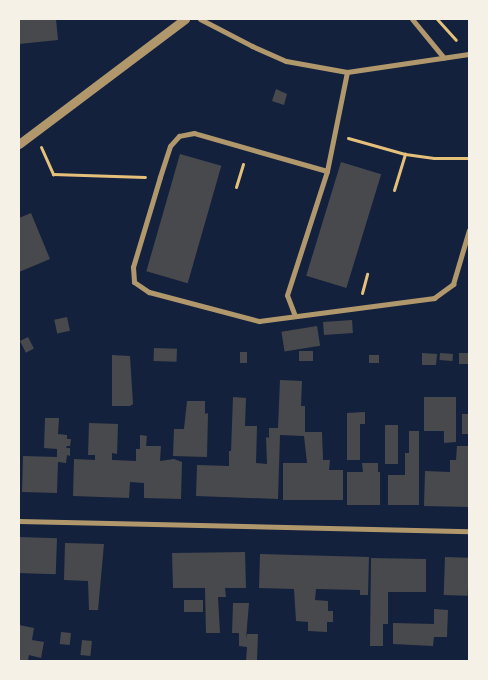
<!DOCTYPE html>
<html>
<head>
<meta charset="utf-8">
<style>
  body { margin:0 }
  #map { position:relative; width:488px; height:680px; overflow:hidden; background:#14213d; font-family:"Playfair Display",serif }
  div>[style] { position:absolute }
  .building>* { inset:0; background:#48494c; transform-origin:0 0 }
  .path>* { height:3px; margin:-1.5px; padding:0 1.5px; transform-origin:1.5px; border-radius:1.5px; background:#e5c07b }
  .minor>* { height:5px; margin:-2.5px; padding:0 2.5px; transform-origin:2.5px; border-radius:2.5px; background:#b1986c }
  .tertiary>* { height:9px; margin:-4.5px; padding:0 4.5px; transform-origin:4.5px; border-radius:4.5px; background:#b1986c }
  span { translate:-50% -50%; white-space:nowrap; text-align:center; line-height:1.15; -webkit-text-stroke:5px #f6f1e7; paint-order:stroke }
  .frame { position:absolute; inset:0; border:20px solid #f6f1e7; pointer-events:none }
</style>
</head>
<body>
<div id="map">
  <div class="building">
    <i style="clip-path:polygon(19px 19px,56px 19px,58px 40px,19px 44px)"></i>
    <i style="clip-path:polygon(276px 89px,287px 94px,284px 105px,272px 101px)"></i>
    <i style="left:180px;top:154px;width:43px;height:122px;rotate:16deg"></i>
    <i style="left:341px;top:162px;width:42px;height:119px;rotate:17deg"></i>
    <i style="clip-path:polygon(31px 213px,50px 259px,19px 272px,19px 218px)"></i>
    <i style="left:67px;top:317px;width:14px;height:13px;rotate:78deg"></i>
    <i style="left:352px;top:320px;width:13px;height:29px;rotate:86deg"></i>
    <i style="left:317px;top:326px;width:20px;height:36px;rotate:81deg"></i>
    <i style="left:28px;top:337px;width:13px;height:9px;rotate:63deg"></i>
    <i style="left:154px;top:348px;width:23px;height:13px;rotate:2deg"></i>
    <i style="left:299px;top:351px;width:14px;height:10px"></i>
    <i style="left:240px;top:352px;width:7px;height:11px"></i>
    <i style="clip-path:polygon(422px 353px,437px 354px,436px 365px,422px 365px)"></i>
    <i style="left:440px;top:353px;width:13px;height:7px;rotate:4deg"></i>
    <i style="left:459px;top:353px;width:10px;height:11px"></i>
    <i style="clip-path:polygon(112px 355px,130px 356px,133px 404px,130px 406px,112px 406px)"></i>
    <i style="left:369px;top:355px;width:10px;height:8px"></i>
    <i style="clip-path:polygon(280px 380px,302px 381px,301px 406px,305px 406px,305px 432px,322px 432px,323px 460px,330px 460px,329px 470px,343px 470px,343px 500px,283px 500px,283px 463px,307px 463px,304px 436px,280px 435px,278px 499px,196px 496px,197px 465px,229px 466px,229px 451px,231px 451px,233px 397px,246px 398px,245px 426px,257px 426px,256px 463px,267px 464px,266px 437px,269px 438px,269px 428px,278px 428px)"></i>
    <i style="clip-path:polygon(424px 397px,456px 397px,456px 442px,444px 443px,444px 431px,424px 431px)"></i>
    <i style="clip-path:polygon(187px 401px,205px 401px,205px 414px,208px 413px,207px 457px,173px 456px,174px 429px,184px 429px)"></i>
    <i style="clip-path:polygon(365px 412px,365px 424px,360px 424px,360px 460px,347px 460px,347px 413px)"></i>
    <i style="left:462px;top:414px;width:7px;height:20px"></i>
    <i style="clip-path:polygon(45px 418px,59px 418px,58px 434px,67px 435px,67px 439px,71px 439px,70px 446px,67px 446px,66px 448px,70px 448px,70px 456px,67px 455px,66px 463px,58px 462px,57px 493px,22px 492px,23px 456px,57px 457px,57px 449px,44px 448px)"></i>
    <i style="clip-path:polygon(89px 423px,118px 424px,117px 454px,112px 453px,112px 460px,136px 461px,136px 449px,140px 449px,140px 435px,147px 436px,146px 446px,161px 446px,160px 461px,174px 459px,182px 462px,181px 499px,144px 498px,144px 483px,130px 482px,129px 498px,73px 496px,74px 459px,95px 460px,95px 455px,88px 455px)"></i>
    <i style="left:385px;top:425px;width:13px;height:39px"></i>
    <i style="clip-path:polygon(409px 431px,419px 431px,419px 505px,388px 505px,388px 475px,405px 475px,405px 453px,409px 453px)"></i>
    <i style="clip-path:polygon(457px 446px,469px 446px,469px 507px,424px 506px,425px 471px,450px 472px,450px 460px,456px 460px)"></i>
    <i style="clip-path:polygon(362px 463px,378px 463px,378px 472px,380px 472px,380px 505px,347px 505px,347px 472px,363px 472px)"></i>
    <i style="left:19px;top:537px;width:38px;height:36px;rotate:2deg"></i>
    <i style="clip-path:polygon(65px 543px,104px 544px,98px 610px,89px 610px,88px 581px,64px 580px)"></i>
    <i style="clip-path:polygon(245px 552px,246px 588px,225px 588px,226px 597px,218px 597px,220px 633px,206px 633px,205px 588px,173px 588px,172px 553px)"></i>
    <i style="clip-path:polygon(260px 554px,369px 557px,368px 595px,360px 595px,360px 590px,316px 589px,315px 600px,328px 601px,328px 611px,333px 611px,333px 622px,327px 622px,327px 632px,308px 631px,308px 622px,296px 621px,294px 589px,259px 588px)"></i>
    <i style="left:445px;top:557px;width:24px;height:38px;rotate:2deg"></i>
    <i style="clip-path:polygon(371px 558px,426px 559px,426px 592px,388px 592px,388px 624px,383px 624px,383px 646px,370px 646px)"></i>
    <i style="left:184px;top:600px;width:19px;height:12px"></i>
    <i style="clip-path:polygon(233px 603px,249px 603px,246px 639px,247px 634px,258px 634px,257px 661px,246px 661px,247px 647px,239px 646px,239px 633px,232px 633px)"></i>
    <i style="clip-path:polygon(434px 609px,448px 610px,447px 637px,434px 637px,433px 646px,393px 644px,393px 623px,434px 624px)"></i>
    <i style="clip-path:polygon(19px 625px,34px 628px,32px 640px,44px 642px,41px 658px,29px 655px,28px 661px,19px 661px)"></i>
    <i style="left:61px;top:632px;width:10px;height:12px;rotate:6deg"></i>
    <i style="left:82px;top:640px;width:10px;height:15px;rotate:6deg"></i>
  </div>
  <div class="path">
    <i style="left:437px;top:19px;width:28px;rotate:48deg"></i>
    <i style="left:348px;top:138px;width:59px;rotate:15.7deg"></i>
    <i style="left:405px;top:154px;width:29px;rotate:8deg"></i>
    <i style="left:434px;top:158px;width:35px"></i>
    <i style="left:41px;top:147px;width:30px;rotate:66deg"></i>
    <i style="left:53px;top:174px;width:92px;rotate:1.9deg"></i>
    <i style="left:236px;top:187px;width:24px;rotate:-73deg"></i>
    <i style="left:394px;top:190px;width:38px;rotate:-73deg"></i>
    <i style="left:362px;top:293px;width:20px;rotate:-75deg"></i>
  </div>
  <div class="minor">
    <i style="left:200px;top:19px;width:59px;rotate:27.4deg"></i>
    <i style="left:252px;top:46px;width:37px;rotate:24deg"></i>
    <i style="left:286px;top:61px;width:62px;rotate:10.2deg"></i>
    <i style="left:347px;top:72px;width:123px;rotate:-8.4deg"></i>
    <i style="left:412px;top:19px;width:50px;rotate:50.6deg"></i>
    <i style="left:327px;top:171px;width:138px;rotate:-164.1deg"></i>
    <i style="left:194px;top:133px;width:15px;rotate:169deg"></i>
    <i style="left:179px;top:136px;width:13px;rotate:132deg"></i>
    <i style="left:170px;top:146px;width:33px;rotate:108deg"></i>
    <i style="left:160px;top:177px;width:94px;rotate:106.7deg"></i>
    <i style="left:133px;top:267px;width:15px;rotate:86deg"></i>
    <i style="left:134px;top:282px;width:18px;rotate:34deg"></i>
    <i style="left:149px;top:292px;width:114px;rotate:14.8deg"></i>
    <i style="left:259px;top:321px;width:177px;rotate:-7.5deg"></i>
    <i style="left:434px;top:298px;width:24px;rotate:-36deg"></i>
    <i style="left:453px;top:284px;width:56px;rotate:-73.5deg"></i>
    <i style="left:295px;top:316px;width:22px;rotate:-111deg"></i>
    <i style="left:287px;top:295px;width:130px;rotate:-72.1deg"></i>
    <i style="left:327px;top:171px;width:101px;rotate:-78.6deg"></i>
    <i style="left:19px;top:521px;width:450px;rotate:1.3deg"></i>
  </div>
  <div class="tertiary">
    <i style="left:19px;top:144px;width:208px;rotate:-37deg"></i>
  </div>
  <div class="frame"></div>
</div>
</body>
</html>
